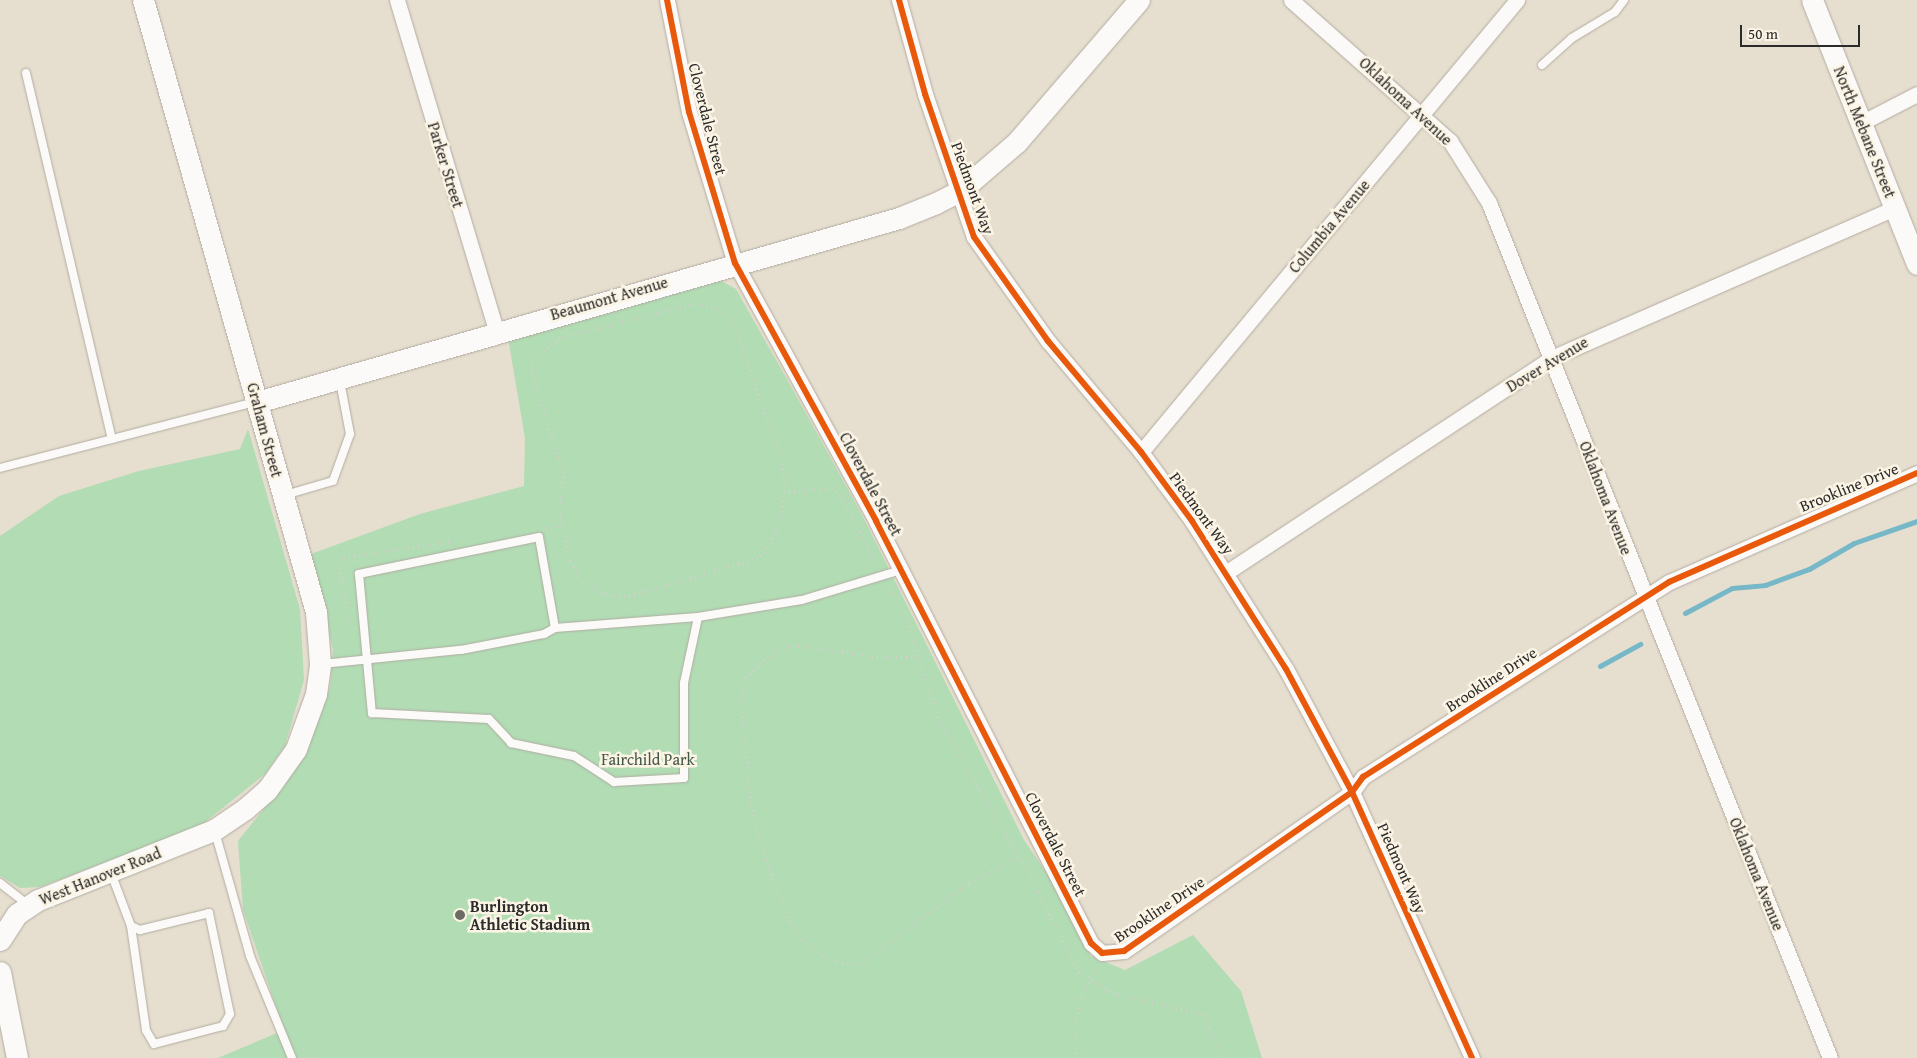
<!DOCTYPE html>
<html>
<head>
<meta charset="utf-8">
<style>
  body { margin:0 }
  #map { position:relative; width:1917px; height:1058px; overflow:hidden; background:#e6dece; font-family:"Gentium Book Plus",serif }
  div>[style] { position:absolute }
  .green>* { inset:0; background:#b1dcb4 }
  .stream>* { height:5px; margin:-2.5px; padding:0 2.5px; transform-origin:2.5px; border-radius:2.5px; background:#76b7c8 }
  .path>* { height:3px; margin-top:-1.5px; transform-origin:0; background:repeating-linear-gradient(90deg,#d2d0cc 0 1px,transparent 0 5px) }
  .roads { filter:drop-shadow(0 0 1px #b2aca2) drop-shadow(0 0 1px #b2aca2) }
  .lane>* { height:8px; margin:-4px; padding:0 4px; transform-origin:4px; border-radius:4px; background:#fbfaf8 }
  .street>* { height:15px; margin:-7.5px; padding:0 7.5px; transform-origin:7.5px; border-radius:7.5px; background:#fbfaf8 }
  .secondary>* { height:21px; margin:-10.5px; padding:0 10.5px; transform-origin:10.5px; border-radius:10.5px; background:#fbfaf8 }
  .cycleway>* { height:6px; margin:-3px; padding:0 3px; transform-origin:3px; border-radius:3px; background:#e8590c }
  .dots>* { width:14px; height:14px; translate:-50% -50%; box-sizing:border-box; border:2px solid #fcf5e5; border-radius:50% }
  span { translate:-50% -50%; white-space:nowrap; text-align:center; line-height:1.15; -webkit-text-stroke:5px #fcf5e5; paint-order:stroke }
  .street-label { font-size:16px; color:#2b2b2b }
  .park-label { font-size:16px; color:#425748 }
  .poi-label { font-size:16px; color:#2b2b2b; font-weight:700 }
  .left { translate:0 -50%; text-align:left }
  .scale { position:absolute; left:1740px; top:25px; width:120px; height:22px; box-sizing:border-box; border:2px solid #2b2b2b; border-top:0; padding-left:6px; font-size:15px; line-height:18px; white-space:nowrap; color:#2b2b2b; -webkit-text-stroke:4px #fcf5e5; paint-order:stroke }
</style>
</head>
<body>
<div id="map">
  <div class="green">
    <i style="clip-path:polygon(712px 276px,736px 289px,798px 399px,862px 515px,1024px 840px,1057px 888px,1091px 956px,1125px 970px,1193px 935px,1241px 991px,1262px 1058px,218px 1058px,284px 1030px,243px 910px,238px 841px,295px 770px,330px 688px,333px 650px,311px 554px,420px 514px,524px 486px,525px 438px,508px 338px)"></i>
    <i style="clip-path:polygon(248px 429px,300px 609px,304px 680px,285px 746px,265px 774px,199px 827px,40px 887px,20px 888px,0 876px,0 536px,59px 496px,139px 471px,240px 449px)"></i>
  </div>
  <div class="stream">
    <i style="left:1685px;top:613px;width:53px;rotate:-28deg"></i>
    <i style="left:1732px;top:588px;width:33px;rotate:-5deg"></i>
    <i style="left:1765px;top:585px;width:47px;rotate:-20deg"></i>
    <i style="left:1809px;top:569px;width:52px;rotate:-30deg"></i>
    <i style="left:1854px;top:543px;width:67px;rotate:-19.2deg"></i>
    <i style="left:1600px;top:666px;width:46px;rotate:-28.8deg"></i>
  </div>
  <div class="path">
    <i style="left:697px;top:303px;width:28px;rotate:18deg"></i>
    <i style="left:724px;top:312px;width:24px;rotate:57deg"></i>
    <i style="left:737px;top:332px;width:124px;rotate:70.7deg"></i>
    <i style="left:778px;top:449px;width:33px;rotate:78deg"></i>
    <i style="left:785px;top:481px;width:33px;rotate:95deg"></i>
    <i style="left:782px;top:514px;width:32px;rotate:110deg"></i>
    <i style="left:771px;top:544px;width:19px;rotate:133deg"></i>
    <i style="left:758px;top:558px;width:123px;rotate:163.5deg"></i>
    <i style="left:640px;top:593px;width:20px;rotate:169deg"></i>
    <i style="left:620px;top:597px;width:19px;rotate:-168deg"></i>
    <i style="left:601px;top:593px;width:24px;rotate:-147deg"></i>
    <i style="left:581px;top:580px;width:22px;rotate:-120deg"></i>
    <i style="left:570px;top:561px;width:50px;rotate:-101.5deg"></i>
    <i style="left:560px;top:512px;width:40px;rotate:-84.3deg"></i>
    <i style="left:564px;top:472px;width:97px;rotate:-108.1deg"></i>
    <i style="left:534px;top:380px;width:20px;rotate:-96deg"></i>
    <i style="left:532px;top:360px;width:35px;rotate:-39deg"></i>
    <i style="left:559px;top:338px;width:142px;rotate:-14.2deg"></i>
    <i style="left:784px;top:492px;width:48px;rotate:-4.8deg"></i>
    <i style="left:832px;top:488px;width:12px;rotate:42deg"></i>
    <i style="left:841px;top:496px;width:79px;rotate:62.8deg"></i>
    <i style="left:546px;top:528px;width:15px;rotate:-11deg"></i>
    <i style="left:888px;top:584px;width:14px;rotate:60deg"></i>
    <i style="left:904px;top:612px;width:114px;rotate:72deg"></i>
    <i style="left:939px;top:720px;width:158px;rotate:59.5deg"></i>
    <i style="left:1019px;top:856px;width:131px;rotate:62.7deg"></i>
    <i style="left:1079px;top:972px;width:40px;rotate:32deg"></i>
    <i style="left:1113px;top:993px;width:92px;rotate:13.1deg"></i>
    <i style="left:1203px;top:1014px;width:48px;rotate:66.6deg"></i>
    <i style="left:350px;top:622px;width:60px;rotate:-101.5deg"></i>
    <i style="left:338px;top:563px;width:8px;rotate:-45deg"></i>
    <i style="left:344px;top:557px;width:110px;rotate:-8.4deg"></i>
    <i style="left:917px;top:657px;width:39px;rotate:180deg"></i>
    <i style="left:878px;top:657px;width:85px;rotate:-171.9deg"></i>
    <i style="left:794px;top:645px;width:23px;rotate:160deg"></i>
    <i style="left:772px;top:653px;width:37px;rotate:136deg"></i>
    <i style="left:745px;top:679px;width:18px;rotate:103deg"></i>
    <i style="left:741px;top:697px;width:108px;rotate:84.7deg"></i>
    <i style="left:751px;top:805px;width:57px;rotate:74.7deg"></i>
    <i style="left:766px;top:860px;width:66px;rotate:68.8deg"></i>
    <i style="left:790px;top:922px;width:22px;rotate:56deg"></i>
    <i style="left:802px;top:940px;width:25px;rotate:37deg"></i>
    <i style="left:822px;top:955px;width:17px;rotate:25deg"></i>
    <i style="left:837px;top:962px;width:24px;rotate:7deg"></i>
    <i style="left:861px;top:965px;width:136px;rotate:-37.2deg"></i>
    <i style="left:969px;top:883px;width:57px;rotate:-28.4deg"></i>
    <i style="left:302px;top:1048px;width:12px;rotate:59deg"></i>
    <i style="left:1077px;top:1058px;width:35px;rotate:-92deg"></i>
    <i style="left:1076px;top:1023px;width:28px;rotate:-77deg"></i>
    <i style="left:1082px;top:996px;width:34px;rotate:-60deg"></i>
  </div>
  <div class="roads">
    <div class="lane">
      <i style="left:1542px;top:65px;width:40px;rotate:-42deg"></i>
      <i style="left:1572px;top:38px;width:50px;rotate:-31.2deg"></i>
      <i style="left:1615px;top:12px;width:15px;rotate:-53deg"></i>
      <i style="left:26px;top:73px;width:376px;rotate:76.8deg"></i>
      <i style="left:0;top:468px;width:263px;rotate:-14.5deg"></i>
      <i style="left:285px;top:495px;width:50px;rotate:-16.3deg"></i>
      <i style="left:333px;top:481px;width:50px;rotate:-70.1deg"></i>
      <i style="left:350px;top:434px;width:54px;rotate:-100.7deg"></i>
      <i style="left:555px;top:628px;width:92px;rotate:-100deg"></i>
      <i style="left:539px;top:537px;width:184px;rotate:168.4deg"></i>
      <i style="left:359px;top:574px;width:140px;rotate:84.7deg"></i>
      <i style="left:372px;top:713px;width:117px;rotate:2.9deg"></i>
      <i style="left:489px;top:719px;width:33px;rotate:47deg"></i>
      <i style="left:511px;top:743px;width:64px;rotate:11.7deg"></i>
      <i style="left:574px;top:756px;width:48px;rotate:33deg"></i>
      <i style="left:614px;top:782px;width:70px;rotate:-3.3deg"></i>
      <i style="left:684px;top:778px;width:95px;rotate:-90deg"></i>
      <i style="left:684px;top:683px;width:67px;rotate:-78deg"></i>
      <i style="left:322px;top:664px;width:140px;rotate:-5.8deg"></i>
      <i style="left:461px;top:650px;width:85px;rotate:-10.9deg"></i>
      <i style="left:544px;top:634px;width:13px;rotate:-29deg"></i>
      <i style="left:555px;top:628px;width:143px;rotate:-4.4deg"></i>
      <i style="left:698px;top:617px;width:105px;rotate:-9.3deg"></i>
      <i style="left:802px;top:600px;width:103px;rotate:-16.9deg"></i>
      <i style="left:215px;top:832px;width:129px;rotate:74.2deg"></i>
      <i style="left:250px;top:956px;width:110px;rotate:67.6deg"></i>
      <i style="left:111px;top:873px;width:57px;rotate:69.3deg"></i>
      <i style="left:131px;top:926px;width:10px;rotate:24deg"></i>
      <i style="left:140px;top:930px;width:71px;rotate:-13.8deg"></i>
      <i style="left:209px;top:913px;width:103px;rotate:78.3deg"></i>
      <i style="left:230px;top:1014px;width:14px;rotate:120deg"></i>
      <i style="left:223px;top:1026px;width:71px;rotate:165.4deg"></i>
      <i style="left:154px;top:1044px;width:16px;rotate:-120deg"></i>
      <i style="left:146px;top:1030px;width:105px;rotate:-98.2deg"></i>
      <i style="left:0;top:883px;width:34px;rotate:38deg"></i>
    </div>
    <div class="street">
      <i style="left:397px;top:0;width:345px;rotate:73.3deg"></i>
      <i style="left:667px;top:0;width:114px;rotate:78.9deg"></i>
      <i style="left:689px;top:112px;width:158px;rotate:73.1deg"></i>
      <i style="left:735px;top:263px;width:294px;rotate:61.3deg"></i>
      <i style="left:876px;top:521px;width:474px;rotate:63deg"></i>
      <i style="left:1091px;top:943px;width:15px;rotate:42deg"></i>
      <i style="left:1102px;top:953px;width:22px;rotate:-5deg"></i>
      <i style="left:1124px;top:951px;width:278px;rotate:-34.9deg"></i>
      <i style="left:1352px;top:792px;width:19px;rotate:-54deg"></i>
      <i style="left:1363px;top:777px;width:363px;rotate:-32.5deg"></i>
      <i style="left:1669px;top:582px;width:271px;rotate:-23.7deg"></i>
      <i style="left:899px;top:0;width:98px;rotate:74.5deg"></i>
      <i style="left:925px;top:94px;width:151px;rotate:71.1deg"></i>
      <i style="left:974px;top:237px;width:128px;rotate:54.6deg"></i>
      <i style="left:1048px;top:341px;width:145px;rotate:50deg"></i>
      <i style="left:1141px;top:452px;width:86px;rotate:53.5deg"></i>
      <i style="left:1192px;top:521px;width:175px;rotate:57.6deg"></i>
      <i style="left:1286px;top:669px;width:140px;rotate:61.8deg"></i>
      <i style="left:1352px;top:792px;width:292px;rotate:65.7deg"></i>
      <i style="left:1291px;top:0;width:213px;rotate:41.6deg"></i>
      <i style="left:1450px;top:141px;width:73px;rotate:57.8deg"></i>
      <i style="left:1489px;top:203px;width:920px;rotate:68.26deg"></i>
      <i style="left:1861px;top:123px;width:63px;rotate:-27.4deg"></i>
      <i style="left:1141px;top:452px;width:588px;rotate:-50.24deg"></i>
      <i style="left:1227px;top:572px;width:388px;rotate:-33.4deg"></i>
      <i style="left:1551px;top:358px;width:374px;rotate:-23.6deg"></i>
    </div>
    <div class="secondary">
      <i style="left:1812px;top:0;width:284px;rotate:68.3deg"></i>
      <i style="left:257px;top:402px;width:668px;rotate:-15.99deg"></i>
      <i style="left:899px;top:218px;width:40px;rotate:-22deg"></i>
      <i style="left:936px;top:203px;width:27px;rotate:-27deg"></i>
      <i style="left:960px;top:191px;width:75px;rotate:-40.7deg"></i>
      <i style="left:1017px;top:142px;width:187px;rotate:-49.3deg"></i>
      <i style="left:0;top:940px;width:31px;rotate:-57deg"></i>
      <i style="left:17px;top:914px;width:25px;rotate:-34deg"></i>
      <i style="left:38px;top:900px;width:189px;rotate:-21.7deg"></i>
      <i style="left:214px;top:830px;width:37px;rotate:-34deg"></i>
      <i style="left:245px;top:809px;width:29px;rotate:-41deg"></i>
      <i style="left:267px;top:790px;width:50px;rotate:-54.7deg"></i>
      <i style="left:296px;top:749px;width:59px;rotate:-70deg"></i>
      <i style="left:316px;top:694px;width:30px;rotate:-82deg"></i>
      <i style="left:320px;top:664px;width:52px;rotate:-94.4deg"></i>
      <i style="left:316px;top:612px;width:636px;rotate:-105.78deg"></i>
      <i style="left:0;top:972px;width:88px;rotate:78.8deg"></i>
    </div>
  </div>
  <div class="cycleway">
    <i style="left:667px;top:0;width:114px;rotate:78.9deg"></i>
    <i style="left:689px;top:112px;width:158px;rotate:73.1deg"></i>
    <i style="left:735px;top:263px;width:294px;rotate:61.3deg"></i>
    <i style="left:876px;top:521px;width:474px;rotate:63deg"></i>
    <i style="left:1091px;top:943px;width:15px;rotate:42deg"></i>
    <i style="left:1102px;top:953px;width:22px;rotate:-5deg"></i>
    <i style="left:1124px;top:951px;width:278px;rotate:-34.9deg"></i>
    <i style="left:1352px;top:792px;width:19px;rotate:-54deg"></i>
    <i style="left:1363px;top:777px;width:363px;rotate:-32.5deg"></i>
    <i style="left:1669px;top:582px;width:271px;rotate:-23.7deg"></i>
    <i style="left:899px;top:0;width:98px;rotate:74.5deg"></i>
    <i style="left:925px;top:94px;width:151px;rotate:71.1deg"></i>
    <i style="left:974px;top:237px;width:128px;rotate:54.6deg"></i>
    <i style="left:1048px;top:341px;width:145px;rotate:50deg"></i>
    <i style="left:1141px;top:452px;width:86px;rotate:53.5deg"></i>
    <i style="left:1192px;top:521px;width:175px;rotate:57.6deg"></i>
    <i style="left:1286px;top:669px;width:140px;rotate:61.8deg"></i>
    <i style="left:1352px;top:792px;width:292px;rotate:65.7deg"></i>
  </div>
  <div class="dots">
    <i style="left:460px;top:915px;background:#6c6a64"></i>
  </div>
  <div class="street-label">
    <span style="left:1406px;top:101px;rotate:43deg">Oklahoma Avenue</span>
    <span style="left:708px;top:119px;rotate:76deg">Cloverdale Street</span>
    <span style="left:1865px;top:132px;rotate:68deg">North Mebane Street</span>
    <span style="left:446px;top:165px;rotate:73deg">Parker Street</span>
    <span style="left:973px;top:188px;rotate:70deg">Piedmont Way</span>
    <span style="left:1329px;top:226px;rotate:-50deg">Columbia Avenue</span>
    <span style="left:609px;top:298px;rotate:-16deg">Beaumont Avenue</span>
    <span style="left:1547px;top:364px;rotate:-31deg">Dover Avenue</span>
    <span style="left:265px;top:430px;rotate:75deg">Graham Street</span>
    <span style="left:871px;top:484px;rotate:62deg">Cloverdale Street</span>
    <span style="left:1849px;top:487px;rotate:-22deg">Brookline Drive</span>
    <span style="left:1606px;top:498px;rotate:69deg">Oklahoma Avenue</span>
    <span style="left:1202px;top:513px;rotate:54deg">Piedmont Way</span>
    <span style="left:1491px;top:679px;rotate:-33deg">Brookline Drive</span>
    <span style="left:1056px;top:844px;rotate:63deg">Cloverdale Street</span>
    <span style="left:1402px;top:868px;rotate:66deg">Piedmont Way</span>
    <span style="left:1757px;top:874px;rotate:68deg">Oklahoma Avenue</span>
    <span style="left:100px;top:876px;rotate:-22deg">West Hanover Road</span>
    <span style="left:1159px;top:909px;rotate:-34deg">Brookline Drive</span>
  </div>
  <div class="park-label">
    <span style="left:648px;top:759px">Fairchild Park</span>
  </div>
  <div class="poi-label">
    <span class="left" style="left:470px;top:915px">Burlington<br>Athletic Stadium</span>
  </div>
  <div class="scale">50 m</div>
</div>
</body>
</html>
